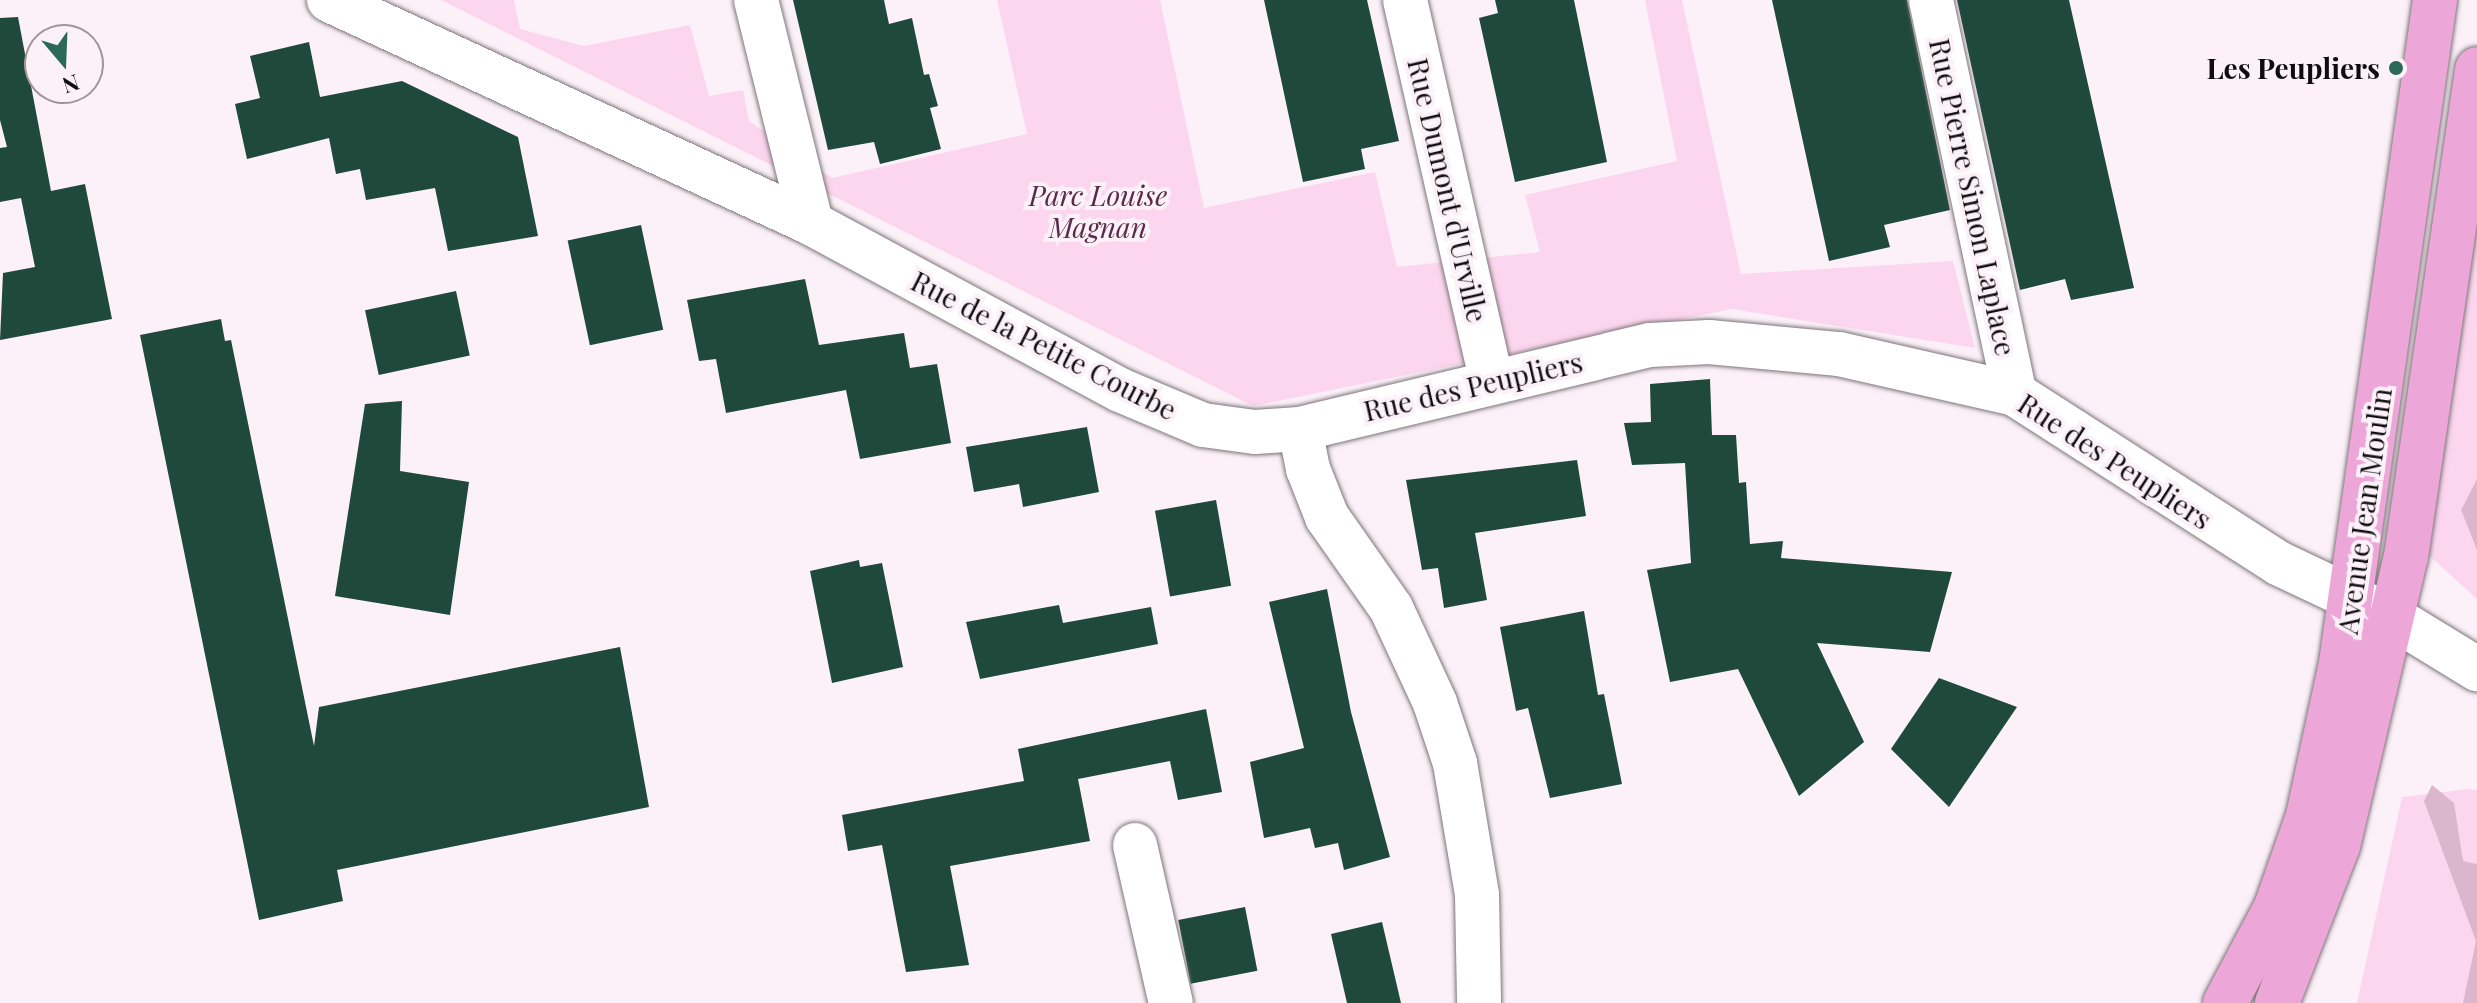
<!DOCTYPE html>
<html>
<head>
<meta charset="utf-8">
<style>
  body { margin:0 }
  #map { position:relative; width:2477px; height:1003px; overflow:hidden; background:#fcf1f8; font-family:"Playfair Display",serif }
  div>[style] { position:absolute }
  .green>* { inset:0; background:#fcd6ee }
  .water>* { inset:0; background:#dbb6cd }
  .building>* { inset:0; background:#1f493b; transform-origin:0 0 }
  .roads { filter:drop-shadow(0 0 2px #7e757b) drop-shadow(0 0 2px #7e757b) }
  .minor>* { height:44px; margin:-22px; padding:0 22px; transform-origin:22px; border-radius:22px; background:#fff }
  .major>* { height:44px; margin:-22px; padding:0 22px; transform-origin:22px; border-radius:22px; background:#eca6d7 }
  .dots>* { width:22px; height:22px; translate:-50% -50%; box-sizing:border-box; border:4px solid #fcf1f8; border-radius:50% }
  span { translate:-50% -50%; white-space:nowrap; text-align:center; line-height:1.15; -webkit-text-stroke:8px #fcf1f8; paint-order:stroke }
  .poi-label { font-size:28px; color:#100d0f; font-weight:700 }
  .right { translate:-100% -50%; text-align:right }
  .street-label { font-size:28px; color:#100d0f }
  .park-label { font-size:28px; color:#592a4a; font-style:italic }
  .north { position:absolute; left:24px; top:24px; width:80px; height:80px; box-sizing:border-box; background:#fcf1f8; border:2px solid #9e969b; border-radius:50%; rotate:161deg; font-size:22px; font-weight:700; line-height:32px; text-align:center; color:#100d0f }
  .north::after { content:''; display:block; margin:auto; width:28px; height:36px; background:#2a6955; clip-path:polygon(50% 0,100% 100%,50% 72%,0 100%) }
</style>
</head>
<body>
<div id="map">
  <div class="green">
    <i style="clip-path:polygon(441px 0,514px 0,520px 29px,584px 46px,690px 25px,709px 96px,743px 90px,749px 121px,832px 178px,1027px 134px,997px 0,1160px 0,1204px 208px,1375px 172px,1397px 267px,1540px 252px,1525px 195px,1677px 161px,1645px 0,1682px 0,1741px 274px,1953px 261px,1975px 348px,1732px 309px,1253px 406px)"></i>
    <i style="clip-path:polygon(2477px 197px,2477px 479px,2461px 510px,2477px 550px,2477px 599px,2425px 552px)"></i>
    <i style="clip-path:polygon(2468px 789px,2477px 790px,2477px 1003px,2357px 1003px,2402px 797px)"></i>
  </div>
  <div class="water">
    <i style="clip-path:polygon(2477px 479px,2477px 550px,2461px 510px)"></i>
    <i style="clip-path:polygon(2432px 785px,2454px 803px,2463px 861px,2477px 864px,2477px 1003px,2463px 1003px,2476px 941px,2424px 801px)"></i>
  </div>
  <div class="building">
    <i style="clip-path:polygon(793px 0,884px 0,889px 24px,912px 18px,924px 75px,929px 74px,938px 106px,930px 108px,941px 149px,880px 164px,874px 142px,828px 150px)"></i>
    <i style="clip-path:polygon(1264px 0,1367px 0,1399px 141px,1361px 149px,1365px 169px,1303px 182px)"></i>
    <i style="clip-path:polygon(1495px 0,1574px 0,1607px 162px,1515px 182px,1479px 18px,1498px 13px)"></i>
    <i style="clip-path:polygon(1772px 0,1907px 0,1950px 210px,1884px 225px,1890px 247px,1829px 261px)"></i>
    <i style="clip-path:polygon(1957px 0,2069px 0,2134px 288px,2071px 300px,2065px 279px,2020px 290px)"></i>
    <i style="clip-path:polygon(18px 17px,51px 191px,85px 184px,112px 319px,0 340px,3px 273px,35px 267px,21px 198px,0 202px,0 148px,7px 147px,0 120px,0 18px)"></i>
    <i style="clip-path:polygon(309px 42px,320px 97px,402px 81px,518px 137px,538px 236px,448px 251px,435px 188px,366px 200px,360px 169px,336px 174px,329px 138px,247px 159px,235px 104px,260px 98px,250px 56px)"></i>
    <i style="left:641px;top:225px;width:107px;height:75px;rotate:78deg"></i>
    <i style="clip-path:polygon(805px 279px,819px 345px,904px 333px,910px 368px,937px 364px,951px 443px,860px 459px,846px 390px,726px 413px,716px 359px,699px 361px,687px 300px)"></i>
    <i style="left:456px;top:291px;width:66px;height:93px;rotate:78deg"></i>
    <i style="clip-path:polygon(221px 319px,225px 341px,231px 340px,314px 746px,319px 707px,620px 647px,649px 807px,337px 870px,343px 901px,259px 920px,140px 335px)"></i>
    <i style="clip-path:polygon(1710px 379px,1712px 435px,1736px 435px,1739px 483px,1746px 482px,1750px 544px,1783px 541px,1781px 558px,1952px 572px,1930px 652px,1817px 643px,1864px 742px,1799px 796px,1738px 669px,1670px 682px,1647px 570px,1691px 563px,1685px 463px,1632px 465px,1624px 423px,1651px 422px,1650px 384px)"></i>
    <i style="clip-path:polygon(402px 401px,400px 471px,469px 482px,450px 615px,335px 596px,365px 404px)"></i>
    <i style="clip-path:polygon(1087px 427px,1099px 492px,1023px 507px,1019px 484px,974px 492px,966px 447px)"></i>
    <i style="clip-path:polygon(1577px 460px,1586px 516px,1475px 533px,1487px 600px,1444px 608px,1438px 568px,1422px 570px,1406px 480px)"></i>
    <i style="left:1216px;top:500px;width:87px;height:62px;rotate:80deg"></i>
    <i style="clip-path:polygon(859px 560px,860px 567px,882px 563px,903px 667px,832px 683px,810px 571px)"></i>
    <i style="clip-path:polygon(1327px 589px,1351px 712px,1390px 857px,1344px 870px,1338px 843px,1315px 848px,1310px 828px,1264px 838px,1250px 762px,1304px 748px,1269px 602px)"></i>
    <i style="clip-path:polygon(1059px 605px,1063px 623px,1151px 607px,1158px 644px,980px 679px,966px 622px)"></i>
    <i style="clip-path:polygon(1584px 611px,1598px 695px,1604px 694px,1622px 784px,1550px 798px,1528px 708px,1516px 711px,1500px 627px)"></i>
    <i style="clip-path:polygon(1939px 678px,2017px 707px,1949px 807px,1891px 749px)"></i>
    <i style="clip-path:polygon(1206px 709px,1222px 792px,1178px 800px,1170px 761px,1078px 779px,1090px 841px,950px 866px,969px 965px,906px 972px,882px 845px,848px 851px,842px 815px,1024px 781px,1018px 749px)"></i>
    <i style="left:1245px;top:907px;width:65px;height:68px;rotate:79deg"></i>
    <i style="clip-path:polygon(1382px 922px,1401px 1003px,1347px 1003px,1331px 934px)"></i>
  </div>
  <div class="roads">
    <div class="minor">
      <i style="left:329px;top:0;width:531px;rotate:24.83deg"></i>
      <i style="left:811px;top:223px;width:351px;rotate:28.4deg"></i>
      <i style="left:1120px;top:390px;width:90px;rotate:22.9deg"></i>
      <i style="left:1203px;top:425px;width:52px;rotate:7.7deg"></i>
      <i style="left:1255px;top:432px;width:45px;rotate:-3.8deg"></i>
      <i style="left:1300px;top:429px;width:360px;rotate:-13.5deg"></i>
      <i style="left:1650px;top:345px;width:59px;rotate:-2.9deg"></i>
      <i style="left:1709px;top:342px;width:131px;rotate:5.3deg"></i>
      <i style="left:1839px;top:354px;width:180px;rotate:12.8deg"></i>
      <i style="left:2015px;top:394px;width:313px;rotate:32.7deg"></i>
      <i style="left:2278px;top:563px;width:126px;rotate:25.3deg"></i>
      <i style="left:2392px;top:617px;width:100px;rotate:31.5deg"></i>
      <i style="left:756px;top:0;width:230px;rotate:76.1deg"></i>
      <i style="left:1405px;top:0;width:389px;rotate:77.2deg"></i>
      <i style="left:1931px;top:0;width:403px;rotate:78deg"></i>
      <i style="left:1300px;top:429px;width:41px;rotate:78.7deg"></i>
      <i style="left:1308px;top:469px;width:52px;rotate:68.4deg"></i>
      <i style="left:1327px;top:517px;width:111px;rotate:54.9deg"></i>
      <i style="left:1391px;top:608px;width:105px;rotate:65.1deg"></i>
      <i style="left:1435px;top:703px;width:63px;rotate:71.6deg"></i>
      <i style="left:1455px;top:763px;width:134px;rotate:80.5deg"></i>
      <i style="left:1477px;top:895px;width:108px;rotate:88.9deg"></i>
      <i style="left:1135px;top:845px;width:162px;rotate:77.2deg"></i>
    </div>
    <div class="major">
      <i style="left:2225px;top:1003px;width:109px;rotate:-62deg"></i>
      <i style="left:2276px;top:907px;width:96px;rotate:-70.6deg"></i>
      <i style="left:2308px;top:816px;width:157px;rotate:-77.8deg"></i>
      <i style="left:2341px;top:663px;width:670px;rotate:-81.93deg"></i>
      <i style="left:2277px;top:1003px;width:168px;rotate:-68.8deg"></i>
      <i style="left:2338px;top:846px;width:297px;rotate:-76.8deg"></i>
      <i style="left:2406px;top:557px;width:493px;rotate:-81.7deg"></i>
    </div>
  </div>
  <div class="dots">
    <i style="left:2396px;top:68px;background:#2a6955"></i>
  </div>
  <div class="poi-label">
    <span class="right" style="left:2380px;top:68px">Les Peupliers</span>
  </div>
  <div class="street-label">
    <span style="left:1448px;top:190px;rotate:77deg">Rue Dumont d'Urville</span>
    <span style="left:1973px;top:197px;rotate:78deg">Rue Pierre Simon Laplace</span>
    <span style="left:1044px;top:345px;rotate:27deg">Rue de la Petite Courbe</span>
    <span style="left:1473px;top:386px;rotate:-13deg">Rue des Peupliers</span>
    <span style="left:2115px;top:461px;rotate:33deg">Rue des Peupliers</span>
    <span style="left:2364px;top:511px;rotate:-82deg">Avenue Jean Moulin</span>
  </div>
  <div class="park-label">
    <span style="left:1098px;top:211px">Parc Louise<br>Magnan</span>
  </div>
  <div class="north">N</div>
</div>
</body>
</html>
